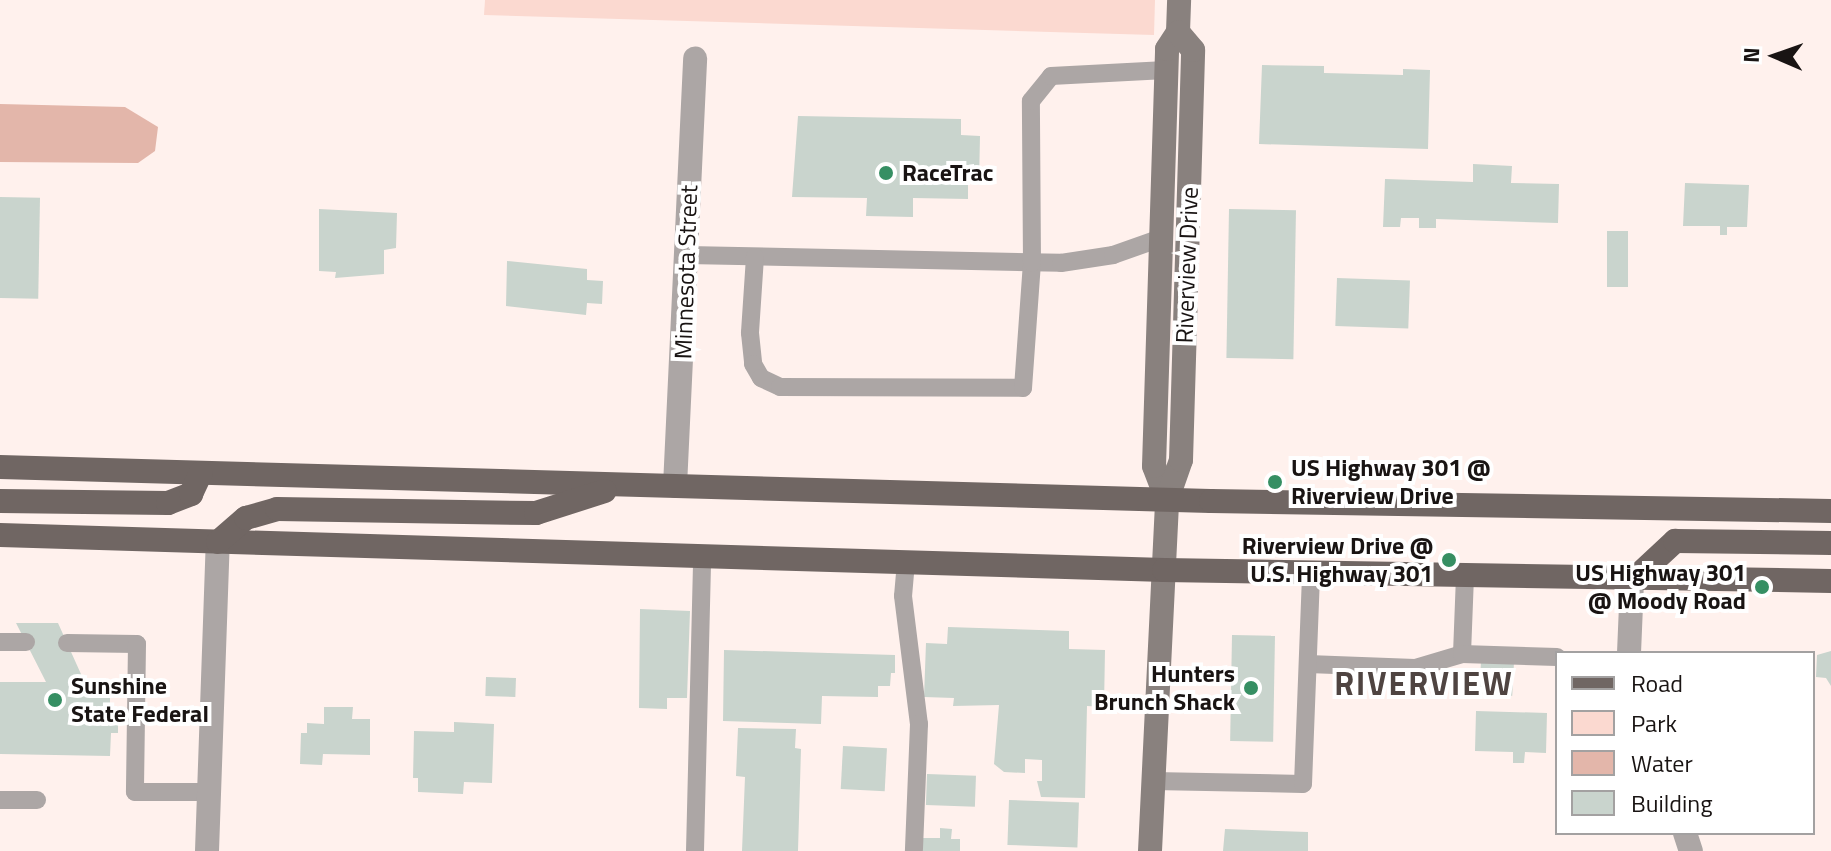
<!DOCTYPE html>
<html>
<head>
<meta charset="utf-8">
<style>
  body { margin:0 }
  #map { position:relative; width:1831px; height:851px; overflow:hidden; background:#fff1ed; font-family:"Titillium Web",sans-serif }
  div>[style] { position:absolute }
  .green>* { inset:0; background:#fbd9d0 }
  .water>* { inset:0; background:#e3b6aa }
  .building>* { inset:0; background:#c9d4cd; transform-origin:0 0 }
  .lane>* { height:18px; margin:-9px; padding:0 9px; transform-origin:9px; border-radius:9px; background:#aca6a5 }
  .street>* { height:24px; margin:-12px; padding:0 12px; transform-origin:12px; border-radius:12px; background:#aca6a5 }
  .secondary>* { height:24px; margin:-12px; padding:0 12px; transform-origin:12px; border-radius:12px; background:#89817e }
  .primary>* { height:24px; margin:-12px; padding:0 12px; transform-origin:12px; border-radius:12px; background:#706663 }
  .dots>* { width:22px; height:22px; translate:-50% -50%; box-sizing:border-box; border:4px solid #fff; border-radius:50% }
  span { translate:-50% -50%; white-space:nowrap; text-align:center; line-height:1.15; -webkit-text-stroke:8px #fff; paint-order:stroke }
  .poi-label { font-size:24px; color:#191413; font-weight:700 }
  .left { translate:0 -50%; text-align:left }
  .right { translate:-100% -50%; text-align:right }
  .street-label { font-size:24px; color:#191413 }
  .district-label { font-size:32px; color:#4f4441; font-weight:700; letter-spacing:2px }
  .legend { position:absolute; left:1555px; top:651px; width:260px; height:184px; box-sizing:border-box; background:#fff; border:2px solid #a3a1a1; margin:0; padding:10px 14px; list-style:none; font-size:24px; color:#191413 }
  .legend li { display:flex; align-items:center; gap:16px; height:40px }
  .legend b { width:40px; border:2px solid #a3a1a1 }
  .north { position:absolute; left:1735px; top:16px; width:80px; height:80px; -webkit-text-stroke:6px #fff; paint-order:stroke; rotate:272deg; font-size:22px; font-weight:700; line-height:32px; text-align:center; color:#191413 }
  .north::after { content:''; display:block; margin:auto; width:28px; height:36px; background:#191413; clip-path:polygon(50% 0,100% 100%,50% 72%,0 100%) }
</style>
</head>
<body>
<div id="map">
  <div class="green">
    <i style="clip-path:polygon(485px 0,1155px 0,1154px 35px,484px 15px)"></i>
  </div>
  <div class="water">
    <i style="clip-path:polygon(0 104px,125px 107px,158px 127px,155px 151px,138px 163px,0 162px)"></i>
  </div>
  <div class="building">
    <i style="clip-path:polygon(1262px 65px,1324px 66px,1324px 73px,1403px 75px,1403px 69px,1430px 70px,1428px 149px,1259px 144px)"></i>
    <i style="clip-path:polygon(798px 116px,961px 119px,961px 135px,980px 136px,979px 184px,968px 183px,968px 199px,913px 198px,913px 217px,866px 216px,867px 198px,792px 197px)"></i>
    <i style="clip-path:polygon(1473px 164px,1512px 166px,1511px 183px,1559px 184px,1558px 223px,1436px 219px,1436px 228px,1419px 228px,1419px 218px,1401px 218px,1400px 227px,1383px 227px,1385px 179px,1473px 182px)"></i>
    <i style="clip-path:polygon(1685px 183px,1749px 185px,1747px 227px,1727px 227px,1727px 235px,1720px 235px,1720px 226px,1683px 226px)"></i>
    <i style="left:0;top:197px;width:40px;height:101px;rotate:1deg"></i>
    <i style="clip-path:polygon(319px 209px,397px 213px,396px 248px,384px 250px,384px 274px,335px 278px,336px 272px,319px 271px)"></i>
    <i style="left:1229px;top:209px;width:67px;height:149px;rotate:1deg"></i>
    <i style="left:1607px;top:231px;width:21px;height:56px"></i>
    <i style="clip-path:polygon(507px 261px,587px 269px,587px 280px,603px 281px,602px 304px,587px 303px,586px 315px,506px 306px)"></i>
    <i style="left:1337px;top:278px;width:73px;height:48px;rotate:2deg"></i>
    <i style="clip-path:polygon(640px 609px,690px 611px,687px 698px,667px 698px,667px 709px,639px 708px)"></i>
    <i style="clip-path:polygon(16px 623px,58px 623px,85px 683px,110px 683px,110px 717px,118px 718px,118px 733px,111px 733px,110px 756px,0 754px,0 682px,46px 682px)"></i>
    <i style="clip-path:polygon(948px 627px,1069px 631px,1069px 649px,1105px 650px,1104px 707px,1087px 706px,1085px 798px,1041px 797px,1037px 781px,1042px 781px,1042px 760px,1025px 759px,1025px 773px,1004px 772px,994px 764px,999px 705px,953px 706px,954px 698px,924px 697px,926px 643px,947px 644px)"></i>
    <i style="left:1232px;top:635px;width:43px;height:106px;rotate:1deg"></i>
    <i style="clip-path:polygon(724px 650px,895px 655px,895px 673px,891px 673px,890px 686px,878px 686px,878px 697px,822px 696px,821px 724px,723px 721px)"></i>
    <i style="clip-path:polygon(1831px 651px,1831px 686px,1826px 678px,1816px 677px,1817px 655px)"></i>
    <i style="left:1481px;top:661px;width:33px;height:33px;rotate:3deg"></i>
    <i style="left:486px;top:677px;width:30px;height:19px;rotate:2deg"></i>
    <i style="clip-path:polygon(324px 707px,353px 707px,352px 719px,370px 719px,370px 755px,323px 754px,322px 765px,300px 764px,301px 733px,307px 733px,307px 723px,324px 724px)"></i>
    <i style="clip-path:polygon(1476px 711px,1547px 713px,1546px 753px,1525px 752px,1524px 763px,1513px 763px,1513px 752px,1475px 751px)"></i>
    <i style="clip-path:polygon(454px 722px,494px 724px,492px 783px,464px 782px,463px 794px,418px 792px,418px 778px,413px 778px,414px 731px,454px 732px)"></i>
    <i style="clip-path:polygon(738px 728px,796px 729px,795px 748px,801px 749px,798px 851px,742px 851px,745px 777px,736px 776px)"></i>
    <i style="left:843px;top:746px;width:44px;height:43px;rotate:3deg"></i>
    <i style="left:927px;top:774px;width:49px;height:31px;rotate:2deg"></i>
    <i style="left:1009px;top:800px;width:70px;height:45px;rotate:2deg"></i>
    <i style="clip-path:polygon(940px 828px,952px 829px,951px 839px,960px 839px,960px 851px,923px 851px,923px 838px,940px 838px)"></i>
    <i style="clip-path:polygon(1225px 829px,1308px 832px,1308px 851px,1223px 851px)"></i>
  </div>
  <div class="lane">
    <i style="left:687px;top:255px;width:374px;rotate:1.2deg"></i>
    <i style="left:1061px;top:263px;width:53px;rotate:-8.7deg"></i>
    <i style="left:1113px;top:255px;width:54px;rotate:-19.4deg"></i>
    <i style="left:755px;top:257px;width:76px;rotate:93.8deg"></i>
    <i style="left:750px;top:333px;width:31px;rotate:84deg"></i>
    <i style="left:753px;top:364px;width:16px;rotate:60deg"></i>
    <i style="left:761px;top:378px;width:21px;rotate:25deg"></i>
    <i style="left:780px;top:387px;width:243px;rotate:0.2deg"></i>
    <i style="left:1023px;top:388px;width:125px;rotate:-85.9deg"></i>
    <i style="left:1032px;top:263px;width:162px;rotate:-90.4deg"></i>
    <i style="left:1031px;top:101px;width:32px;rotate:-51deg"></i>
    <i style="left:1051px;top:76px;width:115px;rotate:-3deg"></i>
    <i style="left:906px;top:562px;width:34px;rotate:95deg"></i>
    <i style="left:903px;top:596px;width:129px;rotate:82.9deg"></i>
    <i style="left:919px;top:724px;width:127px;rotate:92.3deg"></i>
    <i style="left:0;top:642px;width:26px"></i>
    <i style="left:67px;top:643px;width:70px;rotate:0.8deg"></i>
    <i style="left:137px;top:644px;width:148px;rotate:90.8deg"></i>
    <i style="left:135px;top:792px;width:74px"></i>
    <i style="left:1462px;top:654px;width:77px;rotate:-87.8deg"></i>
    <i style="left:1308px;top:664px;width:107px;rotate:2.1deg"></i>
    <i style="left:1415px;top:668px;width:49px;rotate:-16.6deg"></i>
    <i style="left:1462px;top:654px;width:95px;rotate:1.8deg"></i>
    <i style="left:1153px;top:781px;width:150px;rotate:1.1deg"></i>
    <i style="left:1303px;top:784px;width:211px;rotate:-87.8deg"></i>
    <i style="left:0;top:800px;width:37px"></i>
    <i style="left:695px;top:851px;width:295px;rotate:-88.6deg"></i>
  </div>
  <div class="street">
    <i style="left:675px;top:486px;width:428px;rotate:-87.3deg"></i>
    <i style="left:1629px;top:653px;width:72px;rotate:-87.6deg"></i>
    <i style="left:1685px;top:833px;width:19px;rotate:72deg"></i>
    <i style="left:207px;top:851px;width:309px;rotate:-88deg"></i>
  </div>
  <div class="secondary">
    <i style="left:1167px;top:500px;width:36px;rotate:-111deg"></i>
    <i style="left:1154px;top:466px;width:417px;rotate:-88.2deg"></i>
    <i style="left:1167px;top:49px;width:20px;rotate:-57deg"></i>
    <i style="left:1178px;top:32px;width:32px;rotate:-88deg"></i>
    <i style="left:1150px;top:851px;width:351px;rotate:-87.2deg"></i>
    <i style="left:1167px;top:500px;width:42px;rotate:-70.7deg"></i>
    <i style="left:1181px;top:460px;width:410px;rotate:-88.3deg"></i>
    <i style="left:1193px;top:50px;width:23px;rotate:-130deg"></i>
  </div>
  <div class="primary">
    <i style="left:0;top:467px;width:1211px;rotate:1.61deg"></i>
    <i style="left:1211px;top:501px;width:620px;rotate:0.92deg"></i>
    <i style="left:0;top:501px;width:168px;rotate:0.7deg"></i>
    <i style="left:168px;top:503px;width:25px;rotate:-21deg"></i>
    <i style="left:191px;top:494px;width:23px;rotate:-65deg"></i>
    <i style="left:0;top:535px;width:1165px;rotate:1.72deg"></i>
    <i style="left:1164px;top:570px;width:667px;rotate:0.94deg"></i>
    <i style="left:218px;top:542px;width:37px;rotate:-41deg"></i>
    <i style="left:246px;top:518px;width:32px;rotate:-16deg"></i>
    <i style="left:277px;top:509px;width:259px;rotate:0.9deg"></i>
    <i style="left:536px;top:513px;width:72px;rotate:-17.7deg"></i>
    <i style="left:1632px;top:581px;width:59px;rotate:-42.9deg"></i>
    <i style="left:1675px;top:541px;width:156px;rotate:0.7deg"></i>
  </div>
  <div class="dots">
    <i style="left:886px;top:173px;background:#368f63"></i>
    <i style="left:1275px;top:482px;background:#368f63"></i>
    <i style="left:1449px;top:560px;background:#368f63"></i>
    <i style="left:1762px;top:587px;background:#368f63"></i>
    <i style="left:1251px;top:688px;background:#368f63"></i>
    <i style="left:55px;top:700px;background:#368f63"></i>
  </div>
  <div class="poi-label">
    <span class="left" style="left:902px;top:173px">RaceTrac</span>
    <span class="left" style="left:1291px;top:482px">US Highway 301 @<br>Riverview Drive</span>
    <span class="right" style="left:1433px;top:560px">Riverview Drive @<br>U.S. Highway 301</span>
    <span class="right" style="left:1746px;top:587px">US Highway 301<br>@ Moody Road</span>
    <span class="right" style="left:1235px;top:688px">Hunters<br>Brunch Shack</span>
    <span class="left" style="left:71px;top:700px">Sunshine<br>State Federal</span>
  </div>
  <div class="street-label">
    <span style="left:1187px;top:265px;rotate:-88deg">Riverview Drive</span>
    <span style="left:686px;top:272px;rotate:-88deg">Minnesota Street</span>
  </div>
  <div class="district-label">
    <span style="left:1424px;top:683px">RIVERVIEW</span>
  </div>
  <ul class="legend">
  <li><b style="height:10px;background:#706663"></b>Road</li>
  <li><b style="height:22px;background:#fbd9d0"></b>Park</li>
  <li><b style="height:22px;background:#e3b6aa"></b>Water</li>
  <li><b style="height:22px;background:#c9d4cd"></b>Building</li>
  </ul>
  <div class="north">N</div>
</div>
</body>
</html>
